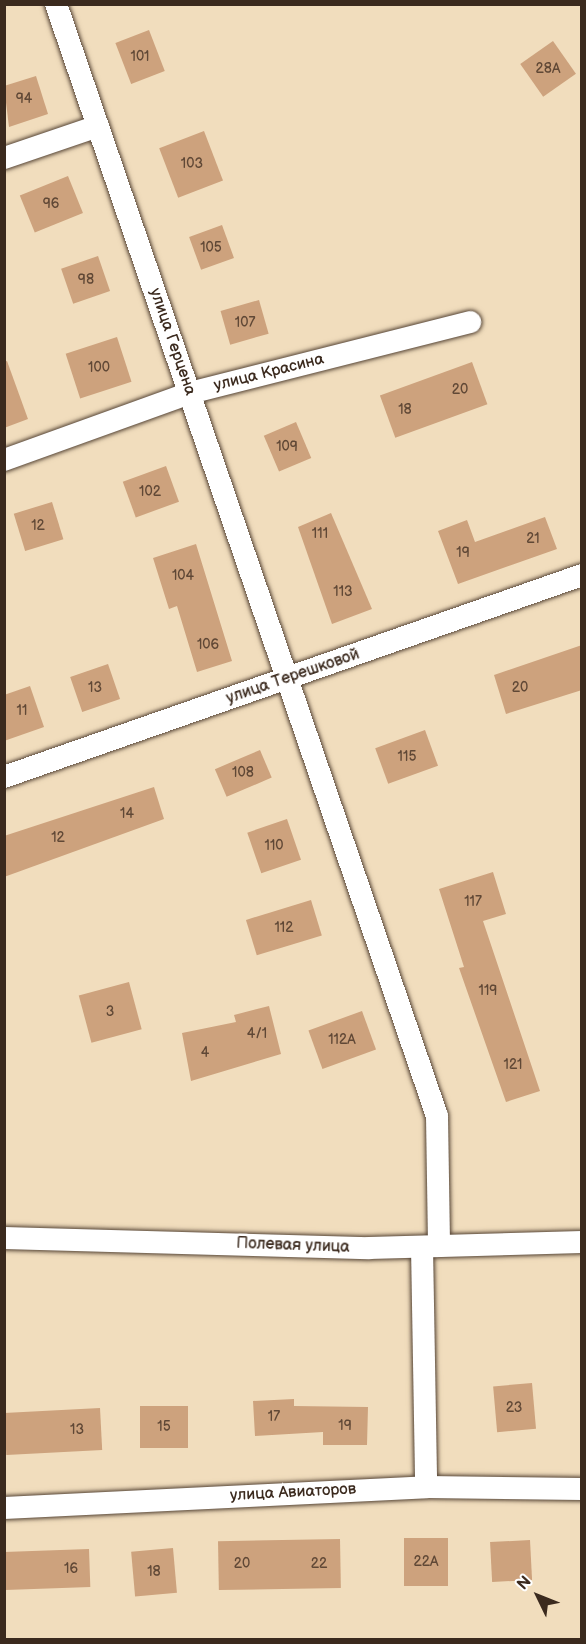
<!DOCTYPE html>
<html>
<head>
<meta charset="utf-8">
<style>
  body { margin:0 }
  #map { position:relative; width:586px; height:1644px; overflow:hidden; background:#f1ddbd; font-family:"Balsamiq Sans",sans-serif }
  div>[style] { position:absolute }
  .building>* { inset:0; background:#cda27d; transform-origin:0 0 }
  .roads { filter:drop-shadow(0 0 2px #564536) drop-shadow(0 0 2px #564536) }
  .minor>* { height:22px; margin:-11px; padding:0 11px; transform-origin:11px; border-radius:11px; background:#fff }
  span { translate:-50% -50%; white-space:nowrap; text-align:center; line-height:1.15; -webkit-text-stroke:4.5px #fff; paint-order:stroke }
  .number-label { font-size:14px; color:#604836 }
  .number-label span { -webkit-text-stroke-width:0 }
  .street-label { font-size:16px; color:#3b2a1e }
  .frame { position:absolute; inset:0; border:6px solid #3b2a1e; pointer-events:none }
  .north { position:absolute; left:508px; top:1566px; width:60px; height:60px; -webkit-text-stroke:4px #fff; paint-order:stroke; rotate:313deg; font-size:16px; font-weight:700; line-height:24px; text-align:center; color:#3b2a1e }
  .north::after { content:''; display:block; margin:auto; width:21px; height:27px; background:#3b2a1e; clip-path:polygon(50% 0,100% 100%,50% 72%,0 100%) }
</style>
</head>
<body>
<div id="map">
  <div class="building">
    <i style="left:149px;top:30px;width:44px;height:36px;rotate:69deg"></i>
    <i style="left:553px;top:41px;width:40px;height:40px;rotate:55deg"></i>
    <i style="clip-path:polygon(36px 76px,48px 114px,9px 127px,4px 86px)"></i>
    <i style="left:204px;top:131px;width:53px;height:48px;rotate:69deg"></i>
    <i style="left:68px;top:176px;width:40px;height:52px;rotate:68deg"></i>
    <i style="left:222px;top:225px;width:35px;height:35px;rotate:70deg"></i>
    <i style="left:98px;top:256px;width:37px;height:39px;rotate:71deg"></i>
    <i style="left:259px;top:300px;width:35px;height:40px;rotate:74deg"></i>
    <i style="left:117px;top:337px;width:47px;height:54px;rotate:72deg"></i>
    <i style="clip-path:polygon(7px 361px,28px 419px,4px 428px,4px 362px)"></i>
    <i style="left:472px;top:362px;width:45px;height:98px;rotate:70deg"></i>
    <i style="left:296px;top:422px;width:39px;height:35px;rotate:67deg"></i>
    <i style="left:166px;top:466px;width:38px;height:46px;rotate:70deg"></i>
    <i style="left:52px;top:502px;width:39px;height:40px;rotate:73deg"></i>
    <i style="clip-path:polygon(331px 513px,372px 609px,332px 624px,298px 527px)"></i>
    <i style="clip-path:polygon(545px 517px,557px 549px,458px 584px,438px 531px,467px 520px,475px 542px)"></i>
    <i style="clip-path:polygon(196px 544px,232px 661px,197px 672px,177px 606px,169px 609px,153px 558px)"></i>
    <i style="clip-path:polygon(582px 645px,582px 690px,506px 714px,494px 675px)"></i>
    <i style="left:108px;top:664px;width:37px;height:40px;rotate:71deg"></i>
    <i style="clip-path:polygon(30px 686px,44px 727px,4px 741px,4px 695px)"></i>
    <i style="left:425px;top:730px;width:38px;height:53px;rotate:70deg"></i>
    <i style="left:260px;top:750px;width:30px;height:49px;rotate:67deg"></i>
    <i style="clip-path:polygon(154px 787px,164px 819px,4px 877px,4px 836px)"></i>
    <i style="left:287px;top:819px;width:43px;height:42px;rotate:71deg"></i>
    <i style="clip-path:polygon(493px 872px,506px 914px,483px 921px,540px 1091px,506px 1102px,459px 968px,464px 967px,439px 889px)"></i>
    <i style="left:311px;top:900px;width:37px;height:68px;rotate:73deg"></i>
    <i style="left:129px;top:982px;width:49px;height:52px;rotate:75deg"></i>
    <i style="clip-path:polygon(269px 1006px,281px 1054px,191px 1081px,182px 1033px,236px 1022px,234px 1015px)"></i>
    <i style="left:362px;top:1011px;width:41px;height:57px;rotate:70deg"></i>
    <i style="left:532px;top:1383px;width:46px;height:39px;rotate:85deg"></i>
    <i style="clip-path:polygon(294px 1399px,294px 1406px,368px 1407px,367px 1445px,323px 1445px,323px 1432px,255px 1436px,253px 1401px)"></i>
    <i style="left:140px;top:1406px;width:48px;height:42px"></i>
    <i style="left:100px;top:1408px;width:42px;height:96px;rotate:87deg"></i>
    <i style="left:404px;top:1538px;width:44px;height:48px"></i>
    <i style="left:340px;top:1539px;width:49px;height:122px;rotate:89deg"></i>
    <i style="left:530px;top:1540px;width:40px;height:40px;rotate:87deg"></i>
    <i style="left:173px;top:1548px;width:45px;height:42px;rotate:85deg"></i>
    <i style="left:89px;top:1549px;width:38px;height:85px;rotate:88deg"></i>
  </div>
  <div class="roads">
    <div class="minor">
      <i style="left:56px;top:4px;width:1175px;rotate:71.09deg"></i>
      <i style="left:437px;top:1116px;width:130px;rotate:89.1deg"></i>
      <i style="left:4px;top:158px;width:99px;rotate:-18.8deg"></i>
      <i style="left:4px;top:460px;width:198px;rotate:-19.8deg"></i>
      <i style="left:190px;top:393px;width:289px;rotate:-14.2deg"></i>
      <i style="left:4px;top:777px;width:612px;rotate:-19.26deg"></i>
      <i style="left:4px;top:1238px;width:365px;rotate:1.6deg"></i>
      <i style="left:369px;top:1248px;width:213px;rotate:-1.6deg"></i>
      <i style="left:422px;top:1247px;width:240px;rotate:89deg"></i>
      <i style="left:4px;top:1508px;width:423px;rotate:-2.8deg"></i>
      <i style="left:426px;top:1487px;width:156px;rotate:0.7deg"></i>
    </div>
  </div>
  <div class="number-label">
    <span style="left:140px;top:57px">101</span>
    <span style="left:548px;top:69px">28А</span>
    <span style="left:24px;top:99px">94</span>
    <span style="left:192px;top:164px">103</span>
    <span style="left:51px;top:204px">96</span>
    <span style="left:211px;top:248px">105</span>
    <span style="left:86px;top:280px">98</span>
    <span style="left:245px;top:323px">107</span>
    <span style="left:99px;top:368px">100</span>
    <span style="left:460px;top:390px">20</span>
    <span style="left:405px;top:410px">18</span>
    <span style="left:287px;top:447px">109</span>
    <span style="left:150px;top:492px">102</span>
    <span style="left:38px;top:526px">12</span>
    <span style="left:320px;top:534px">111</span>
    <span style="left:533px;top:539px">21</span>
    <span style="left:463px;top:553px">19</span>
    <span style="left:183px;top:576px">104</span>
    <span style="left:343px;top:592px">113</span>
    <span style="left:208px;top:645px">106</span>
    <span style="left:95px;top:688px">13</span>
    <span style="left:520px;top:688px">20</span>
    <span style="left:22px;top:711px">11</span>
    <span style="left:407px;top:757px">115</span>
    <span style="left:243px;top:773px">108</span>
    <span style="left:127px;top:814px">14</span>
    <span style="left:58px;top:838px">12</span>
    <span style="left:274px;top:846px">110</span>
    <span style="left:473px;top:902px">117</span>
    <span style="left:284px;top:928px">112</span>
    <span style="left:488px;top:991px">119</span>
    <span style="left:110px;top:1012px">3</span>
    <span style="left:257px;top:1034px">4/1</span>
    <span style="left:342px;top:1040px">112А</span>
    <span style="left:205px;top:1053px">4</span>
    <span style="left:513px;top:1065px">121</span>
    <span style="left:514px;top:1408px">23</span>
    <span style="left:274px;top:1417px">17</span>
    <span style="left:345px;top:1426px">19</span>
    <span style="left:164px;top:1427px">15</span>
    <span style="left:77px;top:1430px">13</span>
    <span style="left:426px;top:1562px">22А</span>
    <span style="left:242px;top:1564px">20</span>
    <span style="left:319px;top:1564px">22</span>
    <span style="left:71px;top:1569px">16</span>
    <span style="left:154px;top:1572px">18</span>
  </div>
  <div class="street-label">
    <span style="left:172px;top:342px;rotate:71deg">улица Герцена</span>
    <span style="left:269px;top:373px;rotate:-14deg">улица Красина</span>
    <span style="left:293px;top:677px;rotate:-19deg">улица Терешковой</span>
    <span style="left:293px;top:1246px;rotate:2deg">Полевая улица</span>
    <span style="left:293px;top:1493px;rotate:-3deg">улица Авиаторов</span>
  </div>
  <div class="frame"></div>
  <div class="north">N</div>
</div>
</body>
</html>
